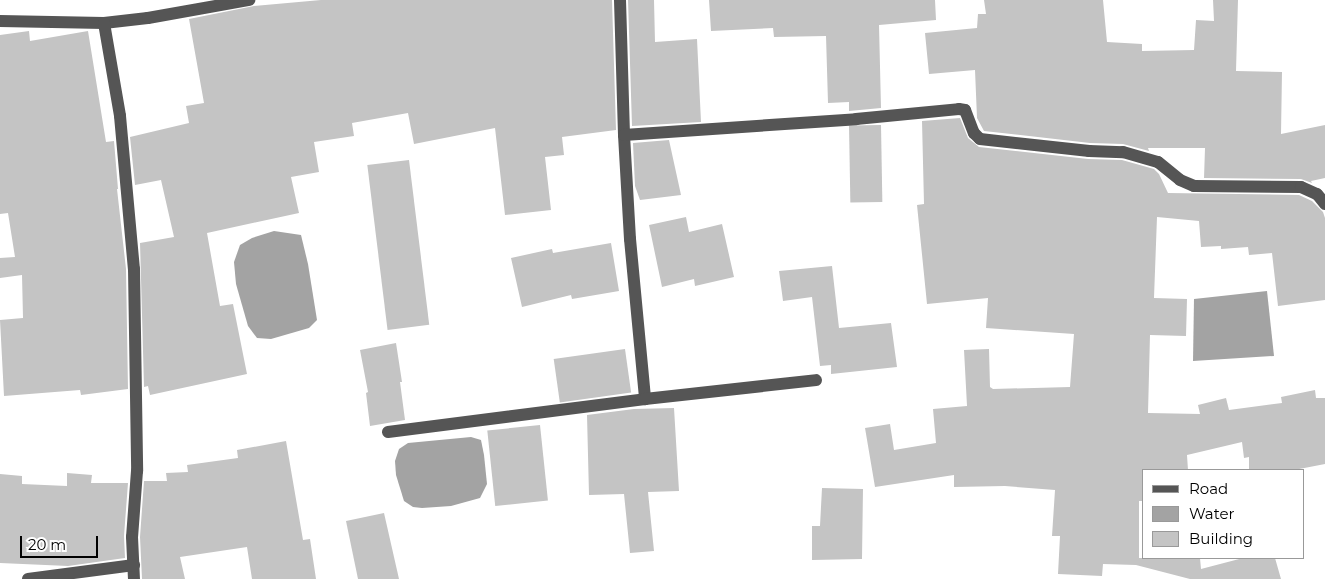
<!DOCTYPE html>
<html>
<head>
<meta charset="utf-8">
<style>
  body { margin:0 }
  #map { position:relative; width:1325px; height:579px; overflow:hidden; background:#fff; font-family:Montserrat,sans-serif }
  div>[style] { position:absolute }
  .water>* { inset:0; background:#a3a3a3 }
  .building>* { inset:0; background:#c4c4c4; transform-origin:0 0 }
  .minor>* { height:12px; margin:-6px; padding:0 6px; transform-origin:6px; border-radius:6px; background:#555 }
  span { translate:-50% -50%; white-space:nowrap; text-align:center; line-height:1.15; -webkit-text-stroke:4px #fff; paint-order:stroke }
  .legend { position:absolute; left:1142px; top:469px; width:162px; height:90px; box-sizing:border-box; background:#fff; border:1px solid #999; margin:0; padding:6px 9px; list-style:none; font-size:15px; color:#000 }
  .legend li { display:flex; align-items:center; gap:10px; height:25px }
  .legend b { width:25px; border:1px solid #999 }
  .scale { position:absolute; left:20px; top:536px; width:78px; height:22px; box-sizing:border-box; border:2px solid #000; border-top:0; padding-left:6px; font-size:15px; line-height:18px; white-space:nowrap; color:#000; -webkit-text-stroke:4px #fff; paint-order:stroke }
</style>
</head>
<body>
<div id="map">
  <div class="water">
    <i style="clip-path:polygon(274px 231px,301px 235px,308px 264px,317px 320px,309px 328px,271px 339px,257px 338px,248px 326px,236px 284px,234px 262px,240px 245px,252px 238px)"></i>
    <i style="clip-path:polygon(1267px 291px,1274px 356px,1193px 361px,1194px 299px)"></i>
    <i style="clip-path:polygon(471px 437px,481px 440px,484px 455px,487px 484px,480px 498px,451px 506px,422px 508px,413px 507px,404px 501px,396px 475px,395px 461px,399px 449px,408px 443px)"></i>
  </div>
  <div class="building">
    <i style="clip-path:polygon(321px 0,612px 0,616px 130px,562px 137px,564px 155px,545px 157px,551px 210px,505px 215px,495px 128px,414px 144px,408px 113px,352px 123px,354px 136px,314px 142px,319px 172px,291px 177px,299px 213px,207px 233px,220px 306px,233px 304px,247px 374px,150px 395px,148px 386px,144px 387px,140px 243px,174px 237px,161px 180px,135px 185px,130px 137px,189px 123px,186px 106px,204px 103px,189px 19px,254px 6px)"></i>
    <i style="clip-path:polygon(628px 0,654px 0,655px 42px,697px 39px,701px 122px,632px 126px)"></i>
    <i style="clip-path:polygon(709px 0,935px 0,936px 20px,879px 25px,881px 108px,849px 111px,849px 102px,828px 103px,826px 36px,774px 37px,773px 28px,711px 31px)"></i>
    <i style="clip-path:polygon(984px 0,1103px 0,1107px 42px,1142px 44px,1142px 51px,1194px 50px,1196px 20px,1214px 21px,1213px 0,1238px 0,1236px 71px,1282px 72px,1281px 134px,1325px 125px,1325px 178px,1311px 181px,1312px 183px,1301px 179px,1204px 178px,1205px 148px,1148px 148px,1149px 151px,1123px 144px,1090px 143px,984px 131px,977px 118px,975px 70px,929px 74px,925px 33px,977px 28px,978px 14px,986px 14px)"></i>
    <i style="clip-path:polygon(29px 31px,30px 41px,88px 31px,106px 142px,114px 141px,118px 189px,117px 189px,126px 269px,128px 389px,81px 395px,80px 390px,4px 396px,0 320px,23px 318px,22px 275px,0 278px,0 258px,15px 257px,8px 213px,0 214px,0 35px)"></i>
    <i style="clip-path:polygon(960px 118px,968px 138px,979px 147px,1088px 159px,1122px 160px,1154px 169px,1159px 174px,1168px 193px,1299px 195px,1312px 201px,1323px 212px,1325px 218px,1325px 300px,1278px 306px,1272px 253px,1249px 255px,1248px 247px,1221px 249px,1221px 246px,1201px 247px,1199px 221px,1157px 217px,1154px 298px,1187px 299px,1186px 336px,1150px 335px,1148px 413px,1200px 414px,1198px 405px,1226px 398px,1229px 410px,1282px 403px,1281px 397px,1315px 390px,1316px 398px,1325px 398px,1325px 464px,1294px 470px,1249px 470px,1249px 457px,1244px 458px,1242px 442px,1187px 455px,1188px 470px,1144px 470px,1144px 501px,1139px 501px,1139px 558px,1200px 558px,1201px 569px,1243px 558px,1275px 558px,1281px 579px,1190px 579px,1136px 565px,1103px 564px,1102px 576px,1058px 574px,1060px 536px,1052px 536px,1055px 490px,1005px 486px,954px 487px,954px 475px,875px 487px,865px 428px,890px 424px,894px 450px,936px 443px,933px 409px,967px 406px,964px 350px,989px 349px,990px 387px,993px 389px,1070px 387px,1074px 334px,986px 328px,988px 298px,927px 304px,917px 205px,924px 204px,922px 121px)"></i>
    <i style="left:881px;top:125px;width:77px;height:32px;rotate:89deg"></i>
    <i style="clip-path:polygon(669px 140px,681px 195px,640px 200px,635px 186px,633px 143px)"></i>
    <i style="left:409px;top:160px;width:166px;height:42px;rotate:83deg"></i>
    <i style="clip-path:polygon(686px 217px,689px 232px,722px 224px,734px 277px,695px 286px,694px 279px,662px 287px,649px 225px)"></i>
    <i style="clip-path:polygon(611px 243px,619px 291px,572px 299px,571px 295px,522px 307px,511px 258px,552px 249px,553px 253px)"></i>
    <i style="clip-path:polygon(832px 266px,839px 328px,891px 323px,897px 367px,831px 374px,831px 365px,820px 366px,812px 297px,783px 301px,779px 271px)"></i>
    <i style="clip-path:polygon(396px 343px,402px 382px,400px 382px,405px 420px,370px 426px,366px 393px,368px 392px,360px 350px)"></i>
    <i style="left:625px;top:349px;width:44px;height:72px;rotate:82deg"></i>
    <i style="clip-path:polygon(674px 408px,679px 491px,648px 492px,654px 551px,630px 553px,624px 494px,589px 495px,587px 415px,634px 409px)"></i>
    <i style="left:540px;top:425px;width:76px;height:53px;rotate:84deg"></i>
    <i style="clip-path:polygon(286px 441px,303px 540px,310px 539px,316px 579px,252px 579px,247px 547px,180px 557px,185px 579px,142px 579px,140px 537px,144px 481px,167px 481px,166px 473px,188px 472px,187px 465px,238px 458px,237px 450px)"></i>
    <i style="clip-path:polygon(67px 473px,92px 475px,91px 483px,128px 483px,124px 536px,125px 558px,68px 566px,0 563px,0 474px,22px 476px,22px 484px,67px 486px)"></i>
    <i style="clip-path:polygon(822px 488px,863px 489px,862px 559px,812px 560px,812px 526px,820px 526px)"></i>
    <i style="clip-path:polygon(384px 513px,399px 579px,358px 579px,346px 521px)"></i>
  </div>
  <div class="minor">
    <i style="left:620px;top:0;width:135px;rotate:88.3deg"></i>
    <i style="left:624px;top:135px;width:104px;rotate:86.7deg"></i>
    <i style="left:630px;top:239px;width:161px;rotate:84.6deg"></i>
    <i style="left:0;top:21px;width:104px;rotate:1.1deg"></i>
    <i style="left:104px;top:23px;width:44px;rotate:-6.5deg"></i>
    <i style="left:148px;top:18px;width:103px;rotate:-10.1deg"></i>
    <i style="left:104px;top:23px;width:94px;rotate:80.2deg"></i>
    <i style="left:120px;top:116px;width:154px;rotate:84.8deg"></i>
    <i style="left:134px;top:269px;width:202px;rotate:89.1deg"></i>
    <i style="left:137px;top:471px;width:66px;rotate:94.3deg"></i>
    <i style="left:132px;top:537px;width:42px;rotate:87.3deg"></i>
    <i style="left:624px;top:135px;width:233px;rotate:-3.9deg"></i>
    <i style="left:856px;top:119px;width:103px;rotate:-5.5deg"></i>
    <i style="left:959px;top:109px;width:6px;rotate:9deg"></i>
    <i style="left:965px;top:110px;width:25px;rotate:69deg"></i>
    <i style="left:974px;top:133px;width:8px;rotate:45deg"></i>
    <i style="left:980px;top:139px;width:110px;rotate:6.3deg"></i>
    <i style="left:1089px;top:151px;width:34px;rotate:2deg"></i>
    <i style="left:1123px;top:152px;width:36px;rotate:16deg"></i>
    <i style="left:1158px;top:162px;width:28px;rotate:39deg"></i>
    <i style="left:1180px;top:180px;width:15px;rotate:23deg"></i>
    <i style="left:1194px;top:186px;width:107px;rotate:0.5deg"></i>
    <i style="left:1301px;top:187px;width:17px;rotate:24deg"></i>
    <i style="left:1317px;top:194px;width:13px;rotate:51deg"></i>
    <i style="left:388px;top:432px;width:259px;rotate:-7.3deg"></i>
    <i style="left:645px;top:399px;width:172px;rotate:-6.3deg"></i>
    <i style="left:28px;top:579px;width:107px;rotate:-7.5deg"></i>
  </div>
  <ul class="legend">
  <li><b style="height:6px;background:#555"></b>Road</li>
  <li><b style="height:14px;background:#a3a3a3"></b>Water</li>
  <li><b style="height:14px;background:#c4c4c4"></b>Building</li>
  </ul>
  <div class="scale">20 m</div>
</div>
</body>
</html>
